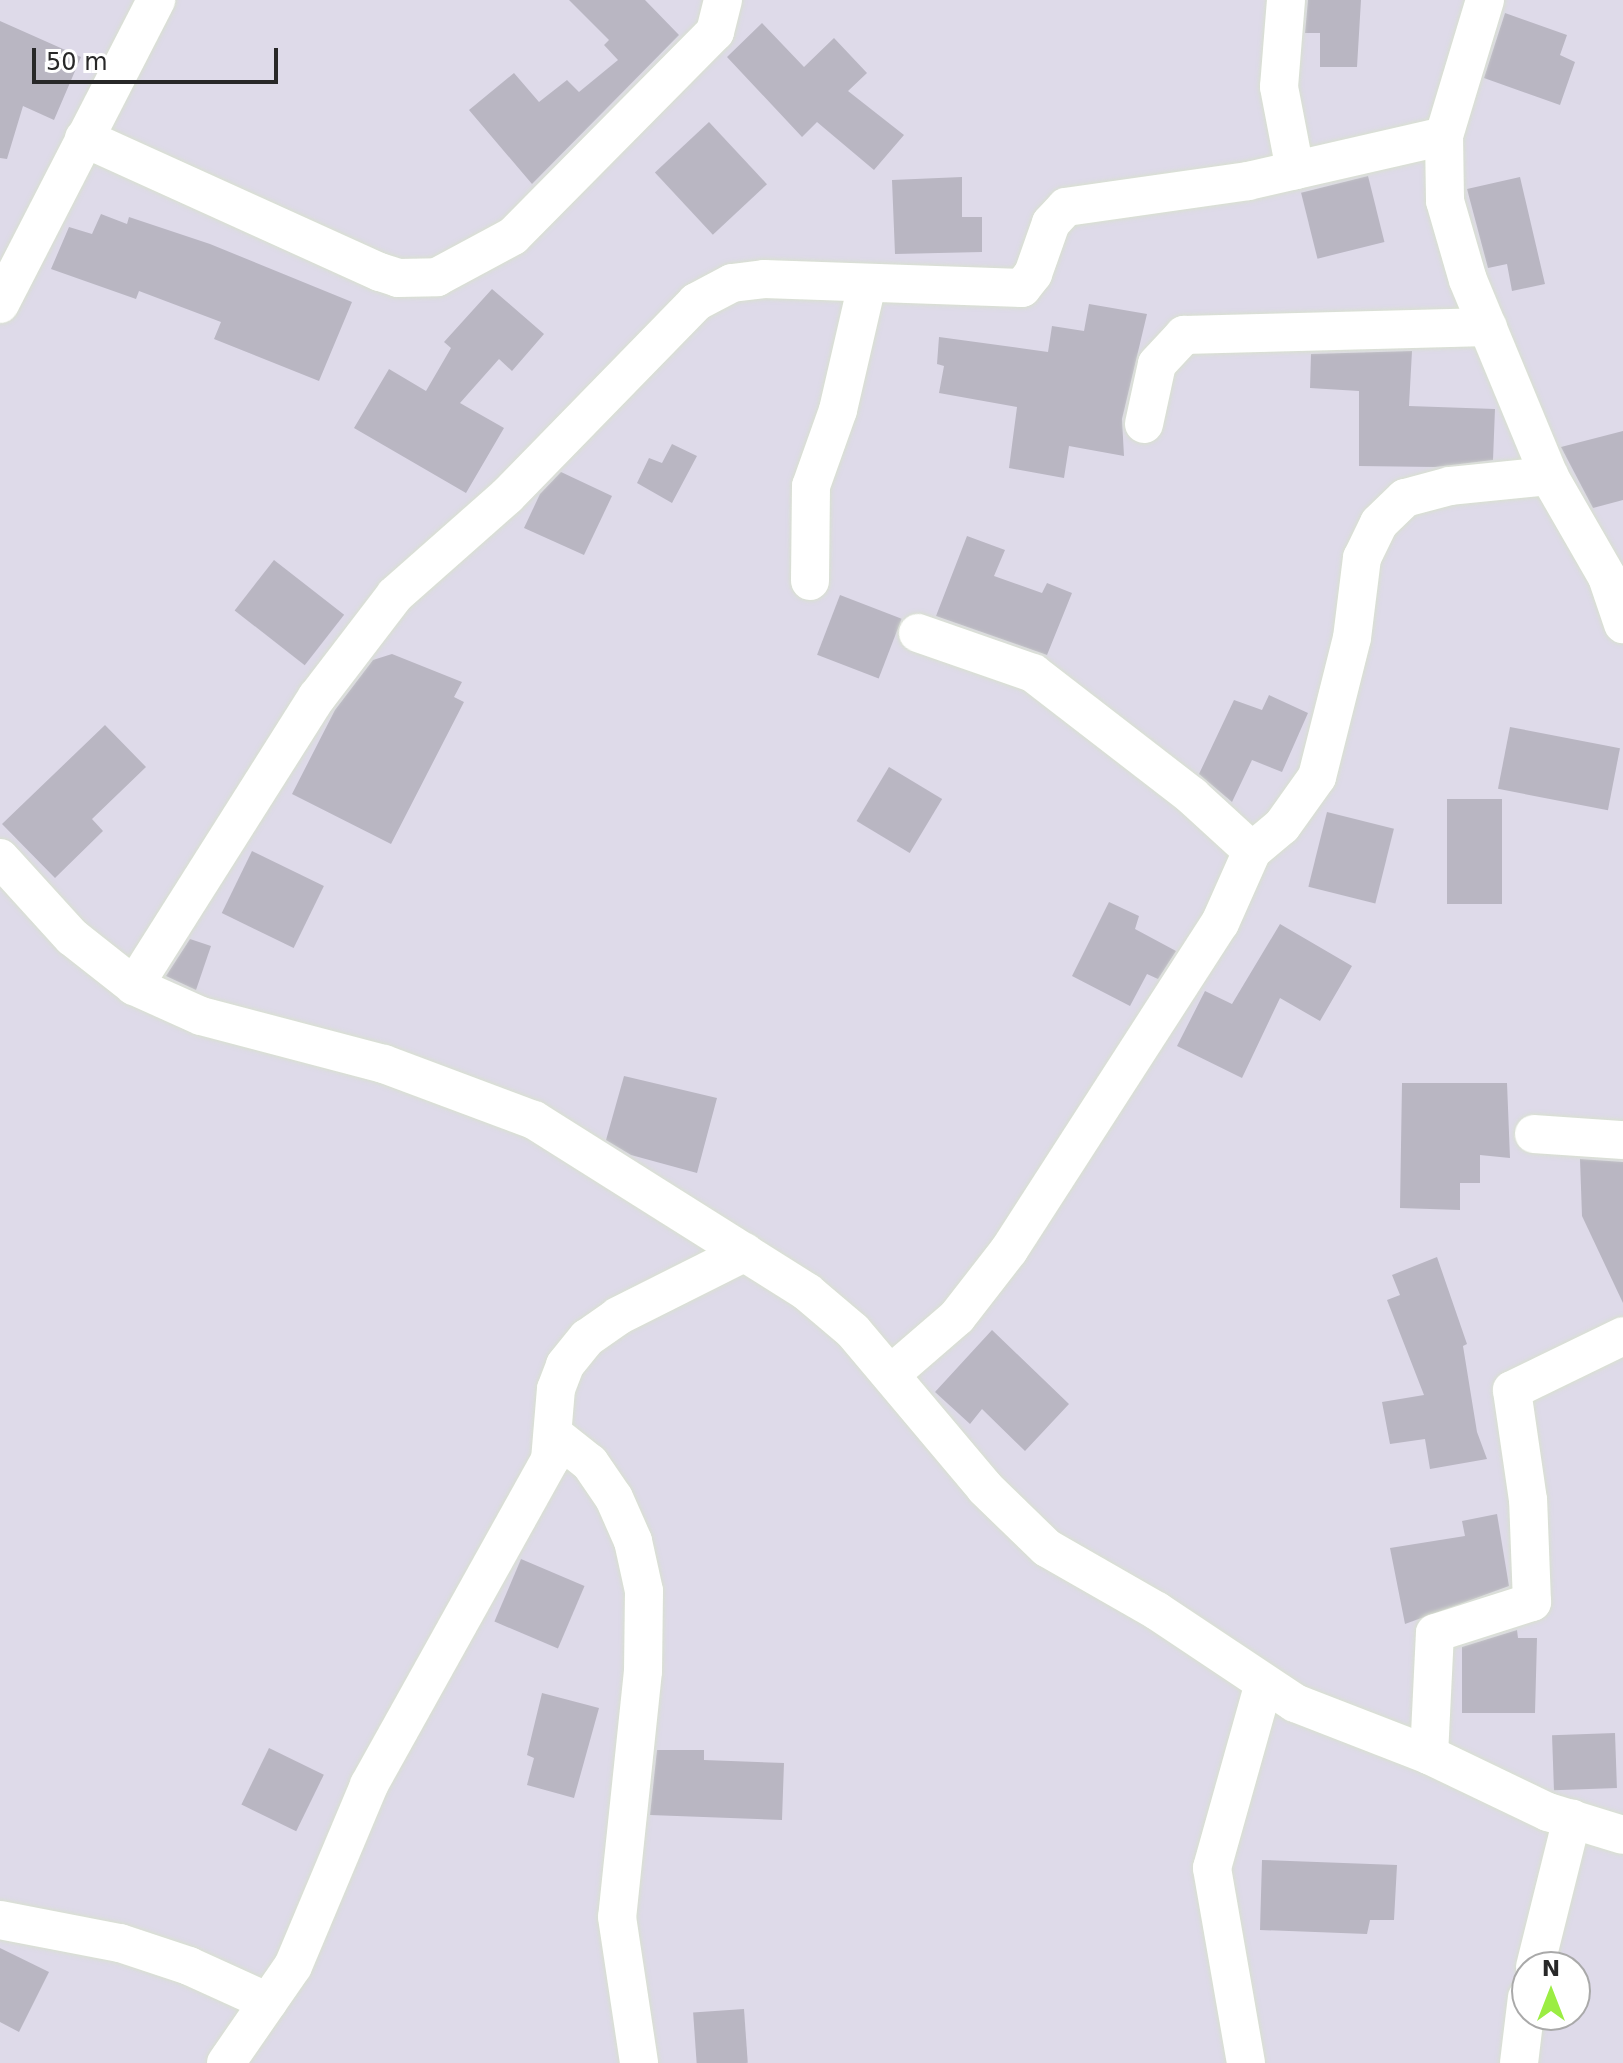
<!DOCTYPE html>
<html>
<head>
<meta charset="utf-8">
<style>
  body { margin:0 }
  #map { position:relative; width:1623px; height:2063px; overflow:hidden; background:#dedae9; font-family:"DejaVu Sans",sans-serif }
  div>[style] { position:absolute }
  .building>* { inset:0; background:#b9b6c2; transform-origin:0 0 }
  .roads { filter:drop-shadow(0 0 2px #d8e0cf) drop-shadow(0 0 2px #d8e0cf) }
  .street>* { height:38px; margin:-19px; padding:0 19px; transform-origin:19px; border-radius:19px; background:#fff }
  span { translate:-50% -50%; white-space:nowrap; text-align:center; line-height:1.15; -webkit-text-stroke:7px #fff; paint-order:stroke }
  .north { position:absolute; left:1511px; top:1951px; width:80px; height:80px; box-sizing:border-box; background:#fff; border:2px solid #a9a9a9; border-radius:50%; rotate:0deg; font-size:22px; font-weight:700; line-height:32px; text-align:center; color:#282828 }
  .north::after { content:''; display:block; margin:auto; width:28px; height:36px; background:#9bed43; clip-path:polygon(50% 0,100% 100%,50% 72%,0 100%) }
  .scale { position:absolute; left:32px; top:48px; width:246px; height:36px; box-sizing:border-box; border:4px solid #282828; border-top:0; padding-left:10px; font-size:24px; line-height:28px; white-space:nowrap; color:#282828; -webkit-text-stroke:6px #fff; paint-order:stroke }
</style>
</head>
<body>
<div id="map">
  <div class="building">
    <i style="clip-path:polygon(569px 0,645px 0,679px 35px,532px 184px,469px 110px,514px 73px,539px 102px,567px 80px,579px 92px,618px 60px,604px 45px,609px 40px)"></i>
    <i style="clip-path:polygon(1308px 0,1361px 0,1357px 67px,1320px 67px,1320px 33px,1305px 33px)"></i>
    <i style="clip-path:polygon(1505px 13px,1567px 35px,1560px 55px,1575px 62px,1560px 105px,1484px 78px)"></i>
    <i style="clip-path:polygon(0 21px,81px 57px,54px 120px,23px 106px,7px 159px,0 158px)"></i>
    <i style="clip-path:polygon(762px 23px,804px 67px,834px 38px,867px 73px,848px 91px,904px 135px,874px 170px,817px 122px,802px 137px,727px 57px)"></i>
    <i style="left:709px;top:122px;width:85px;height:74px;rotate:47deg"></i>
    <i style="left:1368px;top:176px;width:68px;height:69px;rotate:76deg"></i>
    <i style="clip-path:polygon(962px 177px,962px 217px,982px 217px,982px 252px,895px 254px,892px 180px)"></i>
    <i style="clip-path:polygon(1520px 177px,1545px 284px,1512px 291px,1507px 264px,1488px 268px,1467px 189px)"></i>
    <i style="clip-path:polygon(101px 214px,127px 224px,129px 217px,210px 244px,352px 302px,319px 381px,214px 339px,221px 322px,139px 291px,136px 299px,51px 269px,69px 227px,92px 234px)"></i>
    <i style="clip-path:polygon(492px 289px,544px 334px,512px 371px,499px 359px,460px 403px,504px 428px,466px 493px,354px 428px,389px 369px,426px 391px,451px 348px,444px 342px)"></i>
    <i style="clip-path:polygon(1089px 304px,1147px 314px,1122px 419px,1124px 456px,1069px 446px,1064px 478px,1009px 468px,1017px 407px,939px 393px,944px 366px,937px 364px,939px 337px,1048px 352px,1052px 326px,1084px 331px)"></i>
    <i style="clip-path:polygon(1412px 351px,1409px 406px,1495px 409px,1493px 460px,1435px 467px,1359px 466px,1359px 391px,1310px 388px,1311px 354px)"></i>
    <i style="clip-path:polygon(1623px 431px,1623px 500px,1593px 508px,1561px 447px)"></i>
    <i style="clip-path:polygon(672px 444px,697px 456px,672px 503px,637px 483px,649px 458px,662px 463px)"></i>
    <i style="clip-path:polygon(561px 472px,612px 496px,584px 555px,524px 528px,540px 494px)"></i>
    <i style="clip-path:polygon(967px 536px,1005px 550px,994px 576px,1042px 593px,1047px 583px,1072px 593px,1047px 655px,936px 616px)"></i>
    <i style="left:274px;top:560px;width:89px;height:64px;rotate:38deg"></i>
    <i style="left:840px;top:595px;width:66px;height:64px;rotate:21deg"></i>
    <i style="clip-path:polygon(392px 654px,462px 682px,454px 697px,464px 702px,391px 844px,292px 794px,335px 710px,373px 660px)"></i>
    <i style="clip-path:polygon(1269px 695px,1308px 713px,1282px 772px,1252px 760px,1232px 802px,1199px 774px,1234px 700px,1262px 710px)"></i>
    <i style="clip-path:polygon(105px 725px,146px 767px,92px 819px,103px 831px,55px 878px,2px 824px)"></i>
    <i style="left:1510px;top:727px;width:112px;height:63px;rotate:11deg"></i>
    <i style="left:889px;top:767px;width:62px;height:63px;rotate:31deg"></i>
    <i style="left:1447px;top:799px;width:55px;height:105px"></i>
    <i style="left:1327px;top:812px;width:69px;height:77px;rotate:14deg"></i>
    <i style="left:252px;top:851px;width:80px;height:69px;rotate:26deg"></i>
    <i style="clip-path:polygon(1109px 902px,1139px 916px,1135px 929px,1176px 951px,1158px 979px,1147px 974px,1130px 1006px,1072px 976px)"></i>
    <i style="clip-path:polygon(1280px 924px,1352px 966px,1320px 1021px,1280px 998px,1242px 1078px,1177px 1046px,1205px 991px,1232px 1004px)"></i>
    <i style="clip-path:polygon(190px 939px,211px 946px,196px 990px,166px 976px)"></i>
    <i style="clip-path:polygon(624px 1076px,717px 1098px,697px 1173px,631px 1155px,606px 1140px)"></i>
    <i style="clip-path:polygon(1402px 1083px,1507px 1083px,1510px 1158px,1480px 1155px,1480px 1183px,1460px 1183px,1460px 1210px,1400px 1208px)"></i>
    <i style="clip-path:polygon(1580px 1159px,1623px 1162px,1623px 1303px,1582px 1216px)"></i>
    <i style="clip-path:polygon(1437px 1257px,1467px 1344px,1463px 1346px,1477px 1432px,1487px 1459px,1430px 1469px,1425px 1439px,1390px 1444px,1382px 1402px,1424px 1395px,1387px 1300px,1400px 1295px,1392px 1275px)"></i>
    <i style="clip-path:polygon(992px 1330px,1069px 1404px,1025px 1451px,982px 1409px,970px 1424px,935px 1392px)"></i>
    <i style="clip-path:polygon(1497px 1514px,1509px 1586px,1405px 1624px,1390px 1548px,1465px 1536px,1462px 1521px)"></i>
    <i style="left:521px;top:1559px;width:69px;height:68px;rotate:23deg"></i>
    <i style="clip-path:polygon(1517px 1630px,1518px 1638px,1537px 1638px,1535px 1713px,1462px 1713px,1462px 1647px)"></i>
    <i style="clip-path:polygon(542px 1693px,599px 1708px,574px 1798px,527px 1785px,534px 1758px,527px 1755px)"></i>
    <i style="left:1615px;top:1733px;width:55px;height:63px;rotate:88deg"></i>
    <i style="left:269px;top:1748px;width:61px;height:63px;rotate:26deg"></i>
    <i style="clip-path:polygon(657px 1750px,704px 1750px,704px 1760px,784px 1763px,782px 1820px,650px 1815px)"></i>
    <i style="clip-path:polygon(1262px 1860px,1397px 1865px,1394px 1920px,1370px 1920px,1367px 1934px,1260px 1930px)"></i>
    <i style="clip-path:polygon(0 1948px,49px 1972px,19px 2032px,0 2022px)"></i>
    <i style="left:744px;top:2009px;width:54px;height:51px;rotate:86deg"></i>
  </div>
  <div class="roads">
    <div class="street">
      <i style="left:1286px;top:0;width:87px;rotate:94.6deg"></i>
      <i style="left:1279px;top:87px;width:85px;rotate:79.1deg"></i>
      <i style="left:1485px;top:0;width:142px;rotate:106.8deg"></i>
      <i style="left:1444px;top:136px;width:65px;rotate:89.1deg"></i>
      <i style="left:1445px;top:201px;width:82px;rotate:73.8deg"></i>
      <i style="left:1468px;top:280px;width:212px;rotate:67.5deg"></i>
      <i style="left:1549px;top:476px;width:116px;rotate:60.1deg"></i>
      <i style="left:1607px;top:577px;width:50px;rotate:71.2deg"></i>
      <i style="left:84px;top:138px;width:325px;rotate:24.4deg"></i>
      <i style="left:380px;top:272px;width:19px;rotate:18deg"></i>
      <i style="left:398px;top:278px;width:39px;rotate:-1deg"></i>
      <i style="left:437px;top:277px;width:86px;rotate:-28.3deg"></i>
      <i style="left:513px;top:236px;width:287px;rotate:-45.3deg"></i>
      <i style="left:715px;top:32px;width:33px;rotate:-76deg"></i>
      <i style="left:0;top:304px;width:342px;rotate:-62.8deg"></i>
      <i style="left:1144px;top:424px;width:61px;rotate:-77.8deg"></i>
      <i style="left:1157px;top:364px;width:40px;rotate:-47deg"></i>
      <i style="left:1184px;top:335px;width:304px;rotate:-1.5deg"></i>
      <i style="left:810px;top:581px;width:95px;rotate:-89.4deg"></i>
      <i style="left:811px;top:486px;width:81px;rotate:-70.4deg"></i>
      <i style="left:838px;top:410px;width:129px;rotate:-77deg"></i>
      <i style="left:918px;top:633px;width:122px;rotate:19.2deg"></i>
      <i style="left:1033px;top:673px;width:201px;rotate:37.7deg"></i>
      <i style="left:1192px;top:796px;width:81px;rotate:42.5deg"></i>
      <i style="left:0;top:858px;width:107px;rotate:47.7deg"></i>
      <i style="left:72px;top:937px;width:79px;rotate:38.3deg"></i>
      <i style="left:134px;top:986px;width:73px;rotate:24.1deg"></i>
      <i style="left:201px;top:1016px;width:189px;rotate:14.7deg"></i>
      <i style="left:384px;top:1064px;width:160px;rotate:20.5deg"></i>
      <i style="left:534px;top:1120px;width:323px;rotate:32.2deg"></i>
      <i style="left:807px;top:1292px;width:60px;rotate:40.3deg"></i>
      <i style="left:853px;top:1331px;width:205px;rotate:49.9deg"></i>
      <i style="left:985px;top:1488px;width:86px;rotate:44.1deg"></i>
      <i style="left:1047px;top:1548px;width:127px;rotate:29.8deg"></i>
      <i style="left:1157px;top:1611px;width:166px;rotate:33.7deg"></i>
      <i style="left:1295px;top:1703px;width:144px;rotate:21.2deg"></i>
      <i style="left:1429px;top:1755px;width:132px;rotate:25.6deg"></i>
      <i style="left:1548px;top:1812px;width:78px;rotate:17deg"></i>
      <i style="left:134px;top:986px;width:342px;rotate:-57.7deg"></i>
      <i style="left:317px;top:697px;width:128px;rotate:-52.6deg"></i>
      <i style="left:395px;top:595px;width:149px;rotate:-41.5deg"></i>
      <i style="left:507px;top:496px;width:271px;rotate:-45.7deg"></i>
      <i style="left:696px;top:302px;width:41px;rotate:-27.8deg"></i>
      <i style="left:732px;top:283px;width:32px;rotate:-7deg"></i>
      <i style="left:764px;top:279px;width:258px;rotate:2deg"></i>
      <i style="left:1022px;top:288px;width:18px;rotate:-52deg"></i>
      <i style="left:1033px;top:274px;width:54px;rotate:-70.6deg"></i>
      <i style="left:1051px;top:223px;width:22px;rotate:-47deg"></i>
      <i style="left:1066px;top:207px;width:184px;rotate:-8.1deg"></i>
      <i style="left:1248px;top:181px;width:201px;rotate:-12.9deg"></i>
      <i style="left:1534px;top:1134px;width:89px;rotate:3.9deg"></i>
      <i style="left:891px;top:1374px;width:87px;rotate:-40.8deg"></i>
      <i style="left:957px;top:1317px;width:85px;rotate:-52.2deg"></i>
      <i style="left:1009px;top:1250px;width:389px;rotate:-57.2deg"></i>
      <i style="left:1220px;top:923px;width:79px;rotate:-66deg"></i>
      <i style="left:1252px;top:851px;width:39px;rotate:-40deg"></i>
      <i style="left:1282px;top:826px;width:60px;rotate:-54.5deg"></i>
      <i style="left:1317px;top:777px;width:143px;rotate:-75.9deg"></i>
      <i style="left:1352px;top:638px;width:81px;rotate:-82.9deg"></i>
      <i style="left:1362px;top:558px;width:39px;rotate:-64deg"></i>
      <i style="left:1379px;top:523px;width:36px;rotate:-44deg"></i>
      <i style="left:1405px;top:498px;width:47px;rotate:-14.9deg"></i>
      <i style="left:1450px;top:486px;width:100px;rotate:-5.8deg"></i>
      <i style="left:556px;top:1436px;width:43px;rotate:38.5deg"></i>
      <i style="left:590px;top:1463px;width:42px;rotate:55.6deg"></i>
      <i style="left:614px;top:1498px;width:47px;rotate:66.2deg"></i>
      <i style="left:633px;top:1541px;width:51px;rotate:77.6deg"></i>
      <i style="left:644px;top:1591px;width:80px;rotate:90.7deg"></i>
      <i style="left:643px;top:1671px;width:247px;rotate:96deg"></i>
      <i style="left:617px;top:1917px;width:148px;rotate:81.4deg"></i>
      <i style="left:1429px;top:1755px;width:122px;rotate:-87.2deg"></i>
      <i style="left:1435px;top:1633px;width:102px;rotate:-17.7deg"></i>
      <i style="left:1532px;top:1602px;width:102px;rotate:-92.2deg"></i>
      <i style="left:1528px;top:1500px;width:111px;rotate:-98.3deg"></i>
      <i style="left:1512px;top:1390px;width:123px;rotate:-25.9deg"></i>
      <i style="left:0;top:1920px;width:122px;rotate:10.9deg"></i>
      <i style="left:120px;top:1943px;width:73px;rotate:18.4deg"></i>
      <i style="left:189px;top:1966px;width:87px;rotate:24.5deg"></i>
      <i style="left:1535px;top:1967px;width:153px;rotate:-76deg"></i>
      <i style="left:226px;top:2063px;width:118px;rotate:-55.4deg"></i>
      <i style="left:293px;top:1966px;width:196px;rotate:-67.2deg"></i>
      <i style="left:369px;top:1785px;width:372px;rotate:-60.9deg"></i>
      <i style="left:550px;top:1460px;width:71px;rotate:-85.2deg"></i>
      <i style="left:556px;top:1389px;width:26px;rotate:-69deg"></i>
      <i style="left:565px;top:1365px;width:35px;rotate:-51deg"></i>
      <i style="left:587px;top:1338px;width:38px;rotate:-35deg"></i>
      <i style="left:618px;top:1316px;width:142px;rotate:-26.7deg"></i>
      <i style="left:1246px;top:2063px;width:198px;rotate:-99.9deg"></i>
      <i style="left:1212px;top:1868px;width:192px;rotate:-74.3deg"></i>
      <i style="left:1519px;top:2063px;width:66px;rotate:-83.1deg"></i>
    </div>
  </div>
  <div class="north">N</div>
  <div class="scale">50 m</div>
</div>
</body>
</html>
